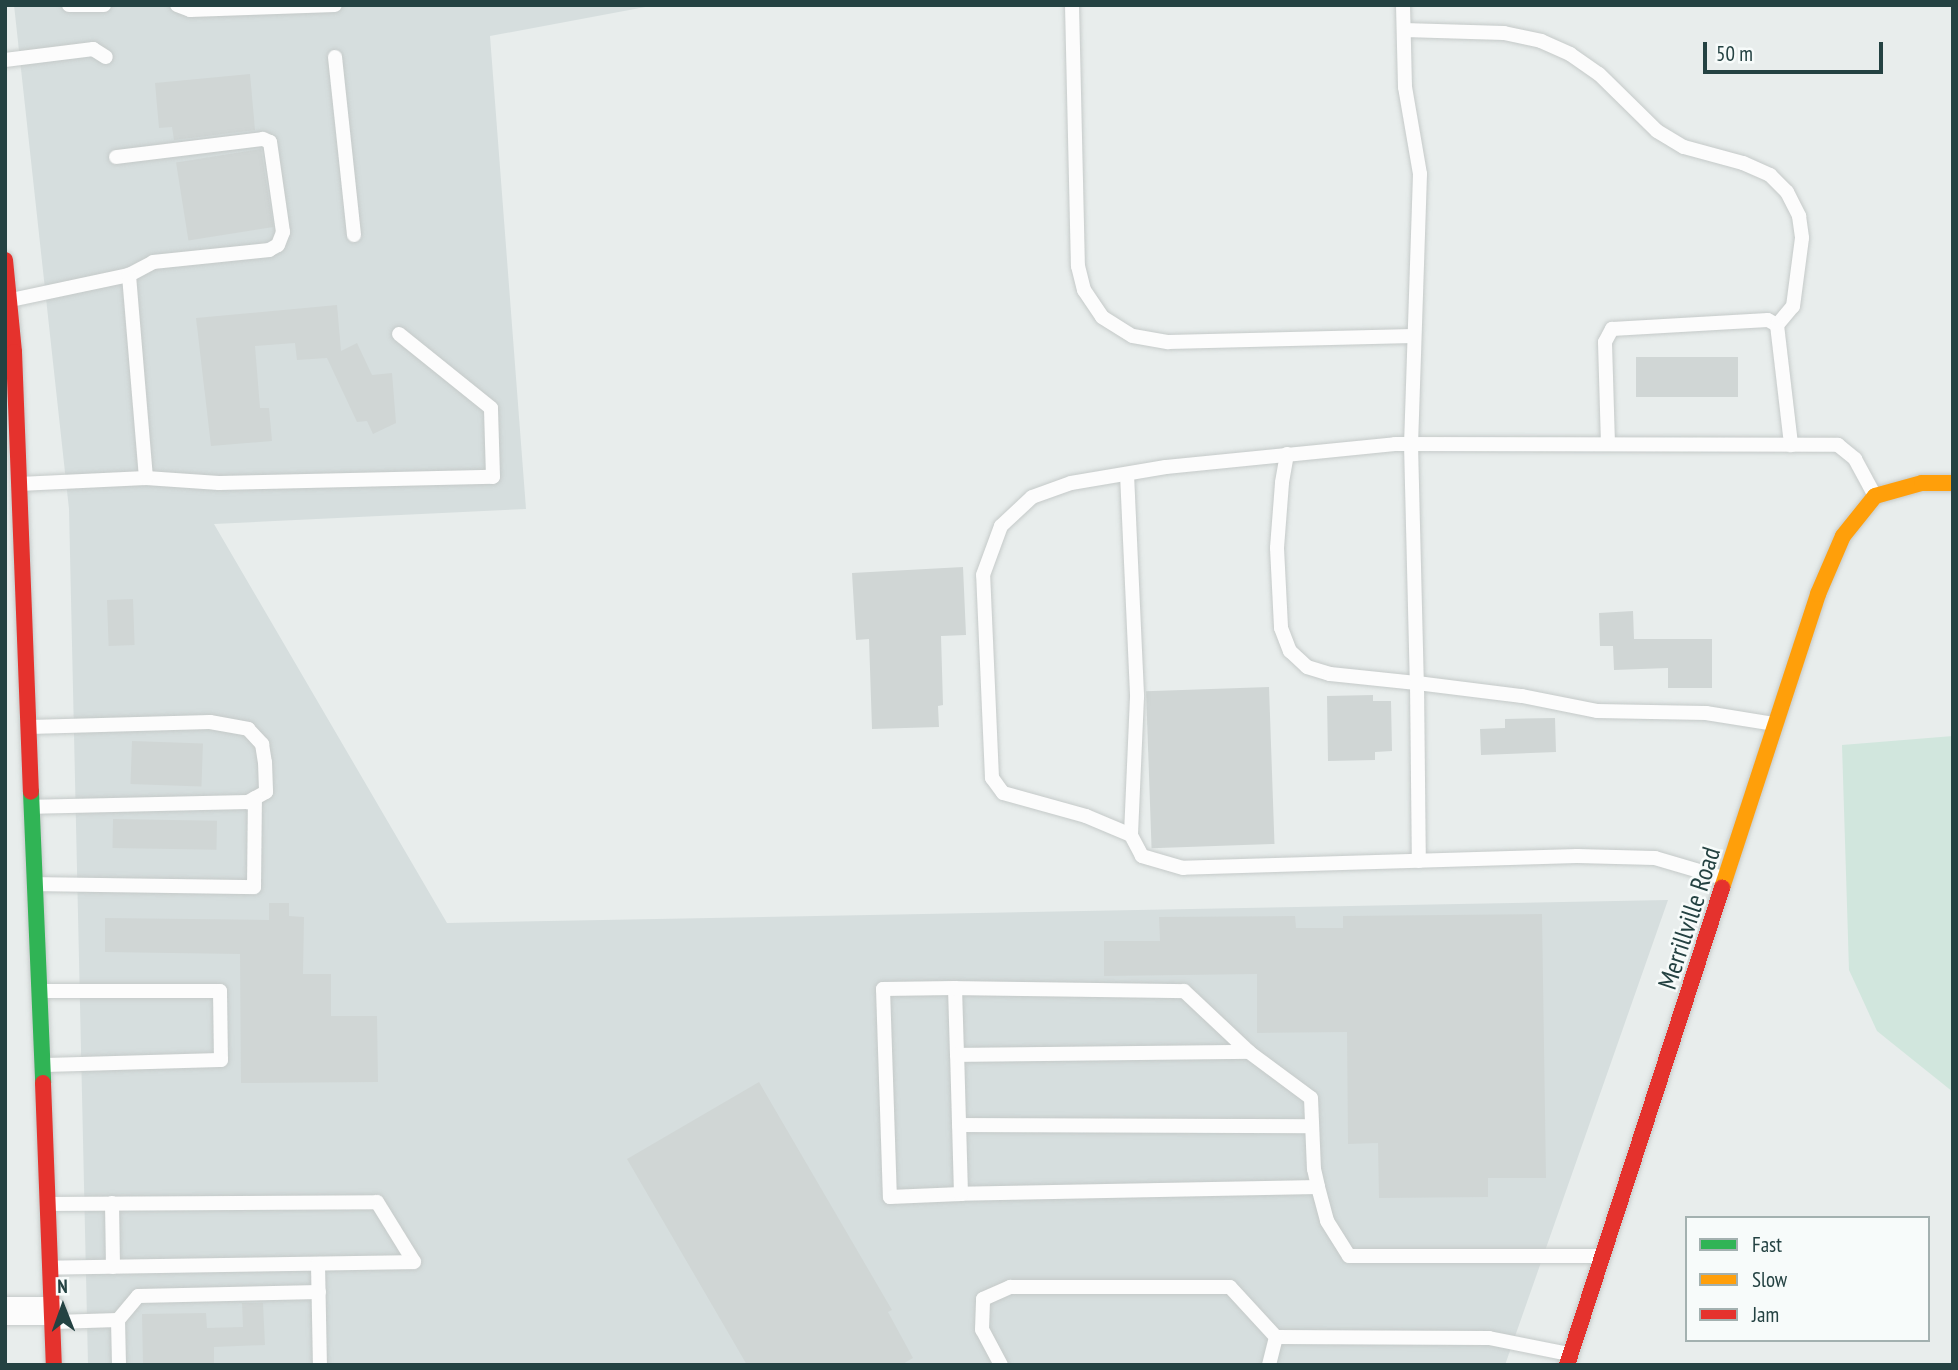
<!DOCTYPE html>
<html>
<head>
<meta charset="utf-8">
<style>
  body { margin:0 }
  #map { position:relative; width:1958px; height:1370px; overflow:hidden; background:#e8edec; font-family:"PT Sans Narrow",sans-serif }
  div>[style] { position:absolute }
  .built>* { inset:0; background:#d6dede }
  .green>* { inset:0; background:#d1e6dd }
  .building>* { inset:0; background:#d0d6d5; transform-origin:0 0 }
  .roads { filter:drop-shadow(0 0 2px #c5cac9) drop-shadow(0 0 2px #c5cac9) }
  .lane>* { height:14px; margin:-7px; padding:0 7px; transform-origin:7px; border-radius:7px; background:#fcfcfc }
  .street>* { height:28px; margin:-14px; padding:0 14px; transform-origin:14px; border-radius:14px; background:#fcfcfc }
  .fast>* { height:16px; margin:-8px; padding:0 8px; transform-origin:8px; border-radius:8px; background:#30b455 }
  .slow>* { height:16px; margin:-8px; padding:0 8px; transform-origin:8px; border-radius:8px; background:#ff9f0a }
  .jam>* { height:16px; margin:-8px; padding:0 8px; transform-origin:8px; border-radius:8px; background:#e5322d }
  span { translate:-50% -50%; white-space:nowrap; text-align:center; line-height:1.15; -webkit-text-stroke:5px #f7fbfa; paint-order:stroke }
  .street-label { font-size:26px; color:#244242 }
  .frame { position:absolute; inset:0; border:7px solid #244242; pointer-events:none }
  .legend { position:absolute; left:1685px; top:1216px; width:245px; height:126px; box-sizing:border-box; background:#f7fbfa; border:2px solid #a3b1b0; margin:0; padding:9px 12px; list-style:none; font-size:21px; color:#244242 }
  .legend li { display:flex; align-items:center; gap:14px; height:35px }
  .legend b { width:35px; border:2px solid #a3b1b0 }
  .north { position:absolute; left:28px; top:1272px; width:70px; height:70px; -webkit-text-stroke:5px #f7fbfa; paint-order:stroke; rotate:359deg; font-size:19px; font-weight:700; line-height:28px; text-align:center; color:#244242 }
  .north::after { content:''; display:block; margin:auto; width:24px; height:32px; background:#244242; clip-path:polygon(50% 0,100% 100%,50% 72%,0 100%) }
  .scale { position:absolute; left:1703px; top:42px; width:180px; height:32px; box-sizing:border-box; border:4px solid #244242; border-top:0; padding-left:9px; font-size:21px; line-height:24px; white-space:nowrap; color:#244242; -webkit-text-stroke:5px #f7fbfa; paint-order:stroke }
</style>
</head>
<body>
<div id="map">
  <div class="built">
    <i style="clip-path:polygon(14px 5px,656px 5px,490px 36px,526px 509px,214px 524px,447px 923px,1668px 900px,1505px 1365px,88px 1365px,69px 509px)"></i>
  </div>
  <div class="green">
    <i style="clip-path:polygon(1953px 736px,1953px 1092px,1877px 1031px,1849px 970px,1842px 745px)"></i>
  </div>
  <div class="building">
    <i style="clip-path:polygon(250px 74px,255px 130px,174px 140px,172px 127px,159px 128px,155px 83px)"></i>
    <i style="left:261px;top:149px;width:79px;height:86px;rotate:81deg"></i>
    <i style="clip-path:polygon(337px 305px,341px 351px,357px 343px,372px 375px,392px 373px,396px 423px,373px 434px,367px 421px,357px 422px,327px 358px,297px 360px,295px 343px,255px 346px,260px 408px,269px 408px,272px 441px,211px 446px,196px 318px)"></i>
    <i style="left:1738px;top:357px;width:40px;height:102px;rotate:90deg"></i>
    <i style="clip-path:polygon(963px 567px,966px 635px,941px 636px,943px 705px,938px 706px,939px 727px,872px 729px,869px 639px,856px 640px,852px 573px)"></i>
    <i style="left:133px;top:599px;width:46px;height:26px;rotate:88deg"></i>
    <i style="clip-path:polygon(1633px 611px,1634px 639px,1712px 639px,1712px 688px,1668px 688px,1668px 668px,1614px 670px,1613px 646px,1600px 646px,1599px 613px)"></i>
    <i style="left:1269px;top:687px;width:157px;height:123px;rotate:88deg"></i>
    <i style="clip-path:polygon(1373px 695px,1373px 701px,1391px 701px,1392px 751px,1375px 752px,1375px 760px,1328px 761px,1327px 696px)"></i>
    <i style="clip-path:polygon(1555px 718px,1556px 752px,1481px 755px,1480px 729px,1505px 728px,1505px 719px)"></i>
    <i style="left:132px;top:741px;width:71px;height:43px;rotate:2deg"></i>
    <i style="left:113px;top:819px;width:104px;height:29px;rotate:1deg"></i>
    <i style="clip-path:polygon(269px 903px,289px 903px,289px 916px,304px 917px,303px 974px,331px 974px,331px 1016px,377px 1016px,378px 1082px,241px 1083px,240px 954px,105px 952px,105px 918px,269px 920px)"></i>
    <i style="clip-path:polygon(1542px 914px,1546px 1178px,1488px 1178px,1488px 1197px,1379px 1198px,1378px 1143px,1348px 1144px,1347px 1032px,1257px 1033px,1257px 974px,1104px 976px,1104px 941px,1160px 941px,1159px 917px,1295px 916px,1296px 928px,1343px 928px,1343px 916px)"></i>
    <i style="clip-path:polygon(759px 1082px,892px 1310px,888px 1312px,913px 1358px,901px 1365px,747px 1365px,627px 1159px)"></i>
    <i style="clip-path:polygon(242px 1303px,263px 1303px,265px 1345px,214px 1347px,214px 1365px,143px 1365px,142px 1314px,206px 1313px,207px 1328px,243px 1327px)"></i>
  </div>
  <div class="roads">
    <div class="lane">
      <i style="left:69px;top:5px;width:35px"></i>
      <i style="left:177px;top:5px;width:14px;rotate:21deg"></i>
      <i style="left:190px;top:10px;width:145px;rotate:-2deg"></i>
      <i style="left:1072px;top:5px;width:261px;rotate:88.7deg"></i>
      <i style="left:1078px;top:266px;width:25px;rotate:76deg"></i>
      <i style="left:1084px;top:290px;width:32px;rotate:56deg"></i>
      <i style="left:1102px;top:317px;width:36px;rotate:32deg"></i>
      <i style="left:1133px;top:336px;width:36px;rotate:10deg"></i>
      <i style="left:1168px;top:342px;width:245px;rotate:-1.4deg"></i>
      <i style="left:1403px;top:5px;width:82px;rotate:88.6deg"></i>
      <i style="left:1405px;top:87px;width:88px;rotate:80.2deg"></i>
      <i style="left:1420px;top:174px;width:270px;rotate:91.9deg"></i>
      <i style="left:1411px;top:444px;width:239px;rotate:88.6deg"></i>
      <i style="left:1417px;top:683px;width:106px;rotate:7.1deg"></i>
      <i style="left:1522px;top:696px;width:76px;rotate:11.3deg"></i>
      <i style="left:1597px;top:711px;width:109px;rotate:1.1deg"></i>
      <i style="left:1706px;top:713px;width:70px;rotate:9.1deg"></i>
      <i style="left:1404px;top:30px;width:100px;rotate:1.7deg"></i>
      <i style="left:1504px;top:33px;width:38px;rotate:12deg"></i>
      <i style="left:1541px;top:41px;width:32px;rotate:24deg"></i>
      <i style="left:1570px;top:54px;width:35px;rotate:35deg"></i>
      <i style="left:1599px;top:74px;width:81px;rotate:44.5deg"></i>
      <i style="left:1657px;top:131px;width:31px;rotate:31deg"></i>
      <i style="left:1684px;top:147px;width:61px;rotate:15.2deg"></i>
      <i style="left:1743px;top:163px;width:30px;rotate:24deg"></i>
      <i style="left:1770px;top:175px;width:24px;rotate:45deg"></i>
      <i style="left:1787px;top:192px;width:27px;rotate:63deg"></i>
      <i style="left:1799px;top:216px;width:22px;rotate:82deg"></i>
      <i style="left:1802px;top:238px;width:69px;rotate:97.5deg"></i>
      <i style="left:1793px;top:306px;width:25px;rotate:130deg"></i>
      <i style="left:335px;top:57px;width:179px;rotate:83.9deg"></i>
      <i style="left:5px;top:60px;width:89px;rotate:-7.1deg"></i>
      <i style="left:93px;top:49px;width:15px;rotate:32deg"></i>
      <i style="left:11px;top:300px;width:121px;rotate:-12deg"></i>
      <i style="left:129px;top:275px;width:27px;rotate:-28deg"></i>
      <i style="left:153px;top:262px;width:117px;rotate:-5.9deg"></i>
      <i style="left:269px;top:250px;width:10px;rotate:-29deg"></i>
      <i style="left:278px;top:245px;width:14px;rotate:-69deg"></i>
      <i style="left:283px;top:232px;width:91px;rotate:-98.2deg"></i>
      <i style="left:270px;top:142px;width:8px;rotate:-157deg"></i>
      <i style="left:263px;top:139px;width:148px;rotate:173deg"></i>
      <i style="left:1608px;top:444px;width:102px;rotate:-91.7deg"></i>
      <i style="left:1605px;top:342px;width:15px;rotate:-62deg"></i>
      <i style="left:1612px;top:329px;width:156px;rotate:-3.3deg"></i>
      <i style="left:1768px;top:320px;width:10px;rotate:29deg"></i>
      <i style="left:1777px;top:325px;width:121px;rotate:83.3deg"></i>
      <i style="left:1287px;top:454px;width:29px;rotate:100deg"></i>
      <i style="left:1282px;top:483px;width:65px;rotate:94.4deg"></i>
      <i style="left:1277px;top:548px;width:80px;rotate:87.1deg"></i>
      <i style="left:1281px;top:628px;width:25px;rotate:69deg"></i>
      <i style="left:1290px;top:651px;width:23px;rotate:43deg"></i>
      <i style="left:1307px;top:667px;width:24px;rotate:17deg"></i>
      <i style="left:1330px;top:674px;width:87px;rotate:5.9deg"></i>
      <i style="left:1417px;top:683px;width:178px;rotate:89.4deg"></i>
      <i style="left:1127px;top:474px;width:223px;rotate:87.4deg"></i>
      <i style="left:1137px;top:697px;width:138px;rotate:92.5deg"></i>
      <i style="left:146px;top:478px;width:73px;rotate:3.9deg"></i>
      <i style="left:219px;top:483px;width:274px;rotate:-1.3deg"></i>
      <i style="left:493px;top:477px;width:69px;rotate:-91.7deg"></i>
      <i style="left:491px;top:408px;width:118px;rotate:-141.2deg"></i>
      <i style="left:19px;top:484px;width:127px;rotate:-2.7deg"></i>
      <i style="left:146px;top:478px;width:204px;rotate:-94.8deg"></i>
      <i style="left:29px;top:727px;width:181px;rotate:-1.6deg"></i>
      <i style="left:210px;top:722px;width:39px;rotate:10deg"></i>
      <i style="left:248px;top:729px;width:21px;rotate:47deg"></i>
      <i style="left:262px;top:744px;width:18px;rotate:81deg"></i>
      <i style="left:265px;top:762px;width:30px;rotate:88deg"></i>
      <i style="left:266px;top:792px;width:21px;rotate:151deg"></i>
      <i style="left:248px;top:802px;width:213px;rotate:178.7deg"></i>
      <i style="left:1723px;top:878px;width:71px;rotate:-163.6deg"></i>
      <i style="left:1655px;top:858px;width:78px;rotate:-178.5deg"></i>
      <i style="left:1577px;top:856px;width:394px;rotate:178.3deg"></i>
      <i style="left:1183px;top:868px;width:43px;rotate:-163.7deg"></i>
      <i style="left:1142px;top:856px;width:24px;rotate:-118deg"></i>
      <i style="left:1131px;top:835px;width:49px;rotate:-157.1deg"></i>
      <i style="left:1086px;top:816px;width:86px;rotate:-164.5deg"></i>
      <i style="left:1003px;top:793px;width:19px;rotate:-126deg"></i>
      <i style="left:992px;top:778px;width:203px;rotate:-92.5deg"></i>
      <i style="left:983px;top:575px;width:52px;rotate:-69.8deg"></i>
      <i style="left:1001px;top:526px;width:42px;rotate:-43.1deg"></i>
      <i style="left:1032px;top:497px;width:41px;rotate:-19.7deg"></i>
      <i style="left:1071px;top:483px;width:96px;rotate:-9.6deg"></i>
      <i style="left:1166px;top:467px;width:230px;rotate:-5.7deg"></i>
      <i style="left:1395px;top:444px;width:443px;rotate:0.1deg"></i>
      <i style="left:1838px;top:445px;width:22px;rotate:39deg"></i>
      <i style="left:1855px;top:459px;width:42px;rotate:61.6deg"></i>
      <i style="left:36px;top:884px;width:218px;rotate:0.8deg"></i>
      <i style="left:254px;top:887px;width:89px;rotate:-89.4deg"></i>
      <i style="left:955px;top:988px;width:72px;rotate:179.2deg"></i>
      <i style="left:883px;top:989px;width:208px;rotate:88.1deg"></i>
      <i style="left:890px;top:1197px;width:71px;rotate:-2.4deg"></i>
      <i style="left:41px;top:991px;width:179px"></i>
      <i style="left:220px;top:991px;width:69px;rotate:89.2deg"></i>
      <i style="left:221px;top:1060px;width:177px;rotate:178.4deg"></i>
      <i style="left:957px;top:1055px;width:67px;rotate:-91.7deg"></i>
      <i style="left:955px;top:988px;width:229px;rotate:0.8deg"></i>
      <i style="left:1184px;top:991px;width:89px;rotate:43.2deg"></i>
      <i style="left:959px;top:1125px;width:353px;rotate:0.2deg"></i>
      <i style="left:1318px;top:1187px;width:357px;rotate:178.9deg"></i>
      <i style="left:961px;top:1194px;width:139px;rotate:-91.6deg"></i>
      <i style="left:957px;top:1055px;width:292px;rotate:-0.6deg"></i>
      <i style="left:1249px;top:1052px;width:77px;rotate:36.6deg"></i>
      <i style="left:1311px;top:1098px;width:71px;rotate:87.6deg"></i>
      <i style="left:1314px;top:1169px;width:18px;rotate:77deg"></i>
      <i style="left:1318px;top:1187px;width:35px;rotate:75deg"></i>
      <i style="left:1327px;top:1221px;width:41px;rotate:57.8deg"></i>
      <i style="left:1349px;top:1256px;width:253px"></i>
      <i style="left:112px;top:1203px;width:64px;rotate:89.1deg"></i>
      <i style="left:49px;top:1204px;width:328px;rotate:-0.3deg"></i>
      <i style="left:377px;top:1202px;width:70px;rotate:58.3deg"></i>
      <i style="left:414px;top:1262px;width:362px;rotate:179.1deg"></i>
      <i style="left:318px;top:1264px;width:101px;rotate:88.9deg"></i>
      <i style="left:118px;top:1320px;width:31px;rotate:-50deg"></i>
      <i style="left:138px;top:1296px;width:181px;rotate:-1.3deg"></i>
      <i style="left:54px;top:1322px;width:64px;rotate:-1.8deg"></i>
      <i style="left:118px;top:1320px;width:45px;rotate:88.7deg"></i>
      <i style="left:1276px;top:1337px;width:213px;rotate:0.3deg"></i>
      <i style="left:1489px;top:1338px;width:82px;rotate:11.3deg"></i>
      <i style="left:1001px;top:1365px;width:40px;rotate:-118deg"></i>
      <i style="left:982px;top:1330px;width:31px;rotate:-88deg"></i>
      <i style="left:983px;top:1299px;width:30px;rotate:-24deg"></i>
      <i style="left:1010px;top:1287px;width:220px"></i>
      <i style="left:1230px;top:1287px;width:68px;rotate:47.4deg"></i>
      <i style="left:1269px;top:1365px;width:29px;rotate:-76deg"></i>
    </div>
    <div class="street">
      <i style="left:5px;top:1311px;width:47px"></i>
    </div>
    <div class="fast">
      <i style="left:31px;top:792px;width:291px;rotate:87.6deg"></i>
    </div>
    <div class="slow">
      <i style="left:1722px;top:888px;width:309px;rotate:-71.9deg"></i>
      <i style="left:1818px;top:594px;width:63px;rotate:-66.7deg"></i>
      <i style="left:1843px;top:536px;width:51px;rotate:-51.3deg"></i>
      <i style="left:1875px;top:496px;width:49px;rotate:-15.5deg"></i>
      <i style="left:1922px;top:483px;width:31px"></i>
    </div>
    <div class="jam">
      <i style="left:5px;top:260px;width:92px;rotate:84.4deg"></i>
      <i style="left:14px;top:352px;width:440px;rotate:87.8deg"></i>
      <i style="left:43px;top:1083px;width:282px;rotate:87.8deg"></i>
      <i style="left:1567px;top:1365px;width:502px;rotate:-72deg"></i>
    </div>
  </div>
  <div class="street-label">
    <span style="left:1689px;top:918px;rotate:-72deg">Merrillville Road</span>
  </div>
  <div class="frame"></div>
  <ul class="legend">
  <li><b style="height:9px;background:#30b455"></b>Fast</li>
  <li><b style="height:9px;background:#ff9f0a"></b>Slow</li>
  <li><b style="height:9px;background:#e5322d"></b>Jam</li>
  </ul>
  <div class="north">N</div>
  <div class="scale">50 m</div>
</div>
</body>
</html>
